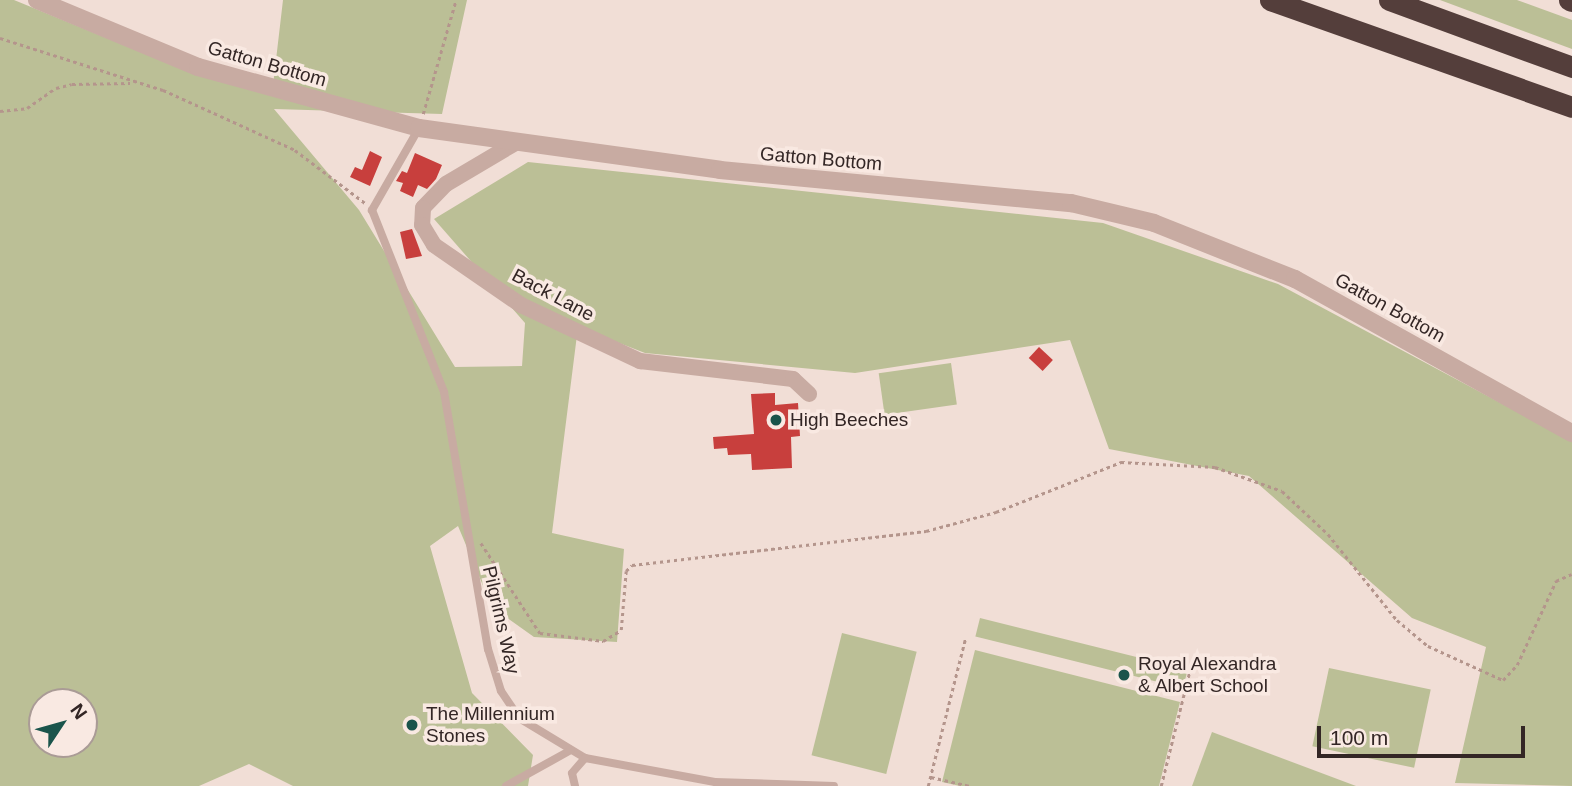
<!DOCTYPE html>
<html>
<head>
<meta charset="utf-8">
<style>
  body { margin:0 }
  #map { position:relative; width:1572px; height:786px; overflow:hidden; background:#f1ded6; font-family:Helvetica,sans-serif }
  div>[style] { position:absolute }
  .green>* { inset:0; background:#bbbf96; transform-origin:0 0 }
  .building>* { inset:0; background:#c83f3d; transform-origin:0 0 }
  .path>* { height:2.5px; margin-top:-1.25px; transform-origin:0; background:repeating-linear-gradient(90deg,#b4958c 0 3.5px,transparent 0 7px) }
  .service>* { height:8px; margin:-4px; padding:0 4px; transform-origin:4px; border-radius:4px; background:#c8aba2 }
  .minor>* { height:16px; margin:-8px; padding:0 8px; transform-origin:8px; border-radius:8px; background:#c8aba2 }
  .tertiary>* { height:18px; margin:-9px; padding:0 9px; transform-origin:9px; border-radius:9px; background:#c8aba2 }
  .motorway>* { height:21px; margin:-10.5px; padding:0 10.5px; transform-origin:10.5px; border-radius:10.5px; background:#543e3b }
  .dots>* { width:19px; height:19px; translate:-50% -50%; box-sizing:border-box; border:4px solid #f9e9e2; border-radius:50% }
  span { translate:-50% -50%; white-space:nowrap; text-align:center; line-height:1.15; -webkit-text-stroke:7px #f9e9e2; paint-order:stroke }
  .street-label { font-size:19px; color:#332625 }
  .poi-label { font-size:19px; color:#332625 }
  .left { translate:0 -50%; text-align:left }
  .north { position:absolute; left:28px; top:688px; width:70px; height:70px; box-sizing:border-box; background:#f9e9e2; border:2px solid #aa9b96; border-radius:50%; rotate:54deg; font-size:19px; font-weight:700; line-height:28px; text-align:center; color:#332625 }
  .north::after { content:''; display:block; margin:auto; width:24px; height:32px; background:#1a544b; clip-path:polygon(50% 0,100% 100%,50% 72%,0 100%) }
  .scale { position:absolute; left:1317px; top:726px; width:208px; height:32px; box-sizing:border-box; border:4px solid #332625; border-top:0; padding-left:9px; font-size:21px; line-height:24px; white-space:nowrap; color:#332625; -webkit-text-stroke:5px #f9e9e2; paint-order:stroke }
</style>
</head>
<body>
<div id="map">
  <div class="green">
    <i style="clip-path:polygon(evenodd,0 0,14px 0,131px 48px,272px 94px,283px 0,467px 0,442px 114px,274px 109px,359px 210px,455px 367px,522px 366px,525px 323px,434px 219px,528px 162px,1103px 223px,1278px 284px,1572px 441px,1572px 786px,1455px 783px,1486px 647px,1412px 618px,1249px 476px,1109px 449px,1070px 340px,855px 373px,645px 353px,578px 327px,552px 533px,624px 549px,617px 642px,534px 637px,492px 607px,458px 526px,430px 546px,472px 693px,533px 755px,528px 786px,293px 786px,249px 764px,199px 786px,0 786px,0 0,42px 702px,84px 702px,84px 744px,42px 744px,42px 702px)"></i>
    <i style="clip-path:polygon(1440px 0,1517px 0,1572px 20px,1572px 49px)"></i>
    <i style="left:951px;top:363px;width:42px;height:73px;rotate:82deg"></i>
    <i style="left:980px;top:618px;width:214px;height:19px;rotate:14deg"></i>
    <i style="left:842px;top:633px;width:77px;height:126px;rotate:14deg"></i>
    <i style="clip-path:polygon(975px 650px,1180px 702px,1159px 786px,960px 786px,942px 782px)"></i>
    <i style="left:1329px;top:668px;width:104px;height:80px;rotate:12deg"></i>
    <i style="clip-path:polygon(1212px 732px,1356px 786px,1192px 786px)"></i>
  </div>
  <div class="building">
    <i style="clip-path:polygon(370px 151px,382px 157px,370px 186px,350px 177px,355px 167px,362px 170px)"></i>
    <i style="clip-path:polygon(415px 153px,442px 165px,436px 179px,427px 189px,418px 185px,413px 197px,400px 191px,403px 183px,396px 181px,402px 171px,407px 173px)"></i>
    <i style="clip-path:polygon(412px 229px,422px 256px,406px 259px,400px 232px)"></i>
    <i style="left:1039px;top:347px;width:19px;height:15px;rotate:43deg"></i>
    <i style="clip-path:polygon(775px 393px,775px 405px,798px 403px,800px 436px,791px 437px,792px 468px,752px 470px,751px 454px,728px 455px,727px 448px,714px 449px,713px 437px,754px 434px,751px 394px)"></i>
  </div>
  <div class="path">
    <i style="left:0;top:38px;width:171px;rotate:17.7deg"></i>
    <i style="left:163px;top:90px;width:145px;rotate:24.4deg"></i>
    <i style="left:295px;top:150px;width:88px;rotate:37.1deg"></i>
    <i style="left:0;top:111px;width:27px;rotate:-6deg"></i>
    <i style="left:27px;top:108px;width:35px;rotate:-35deg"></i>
    <i style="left:56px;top:88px;width:16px;rotate:-14deg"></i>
    <i style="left:72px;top:84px;width:58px;rotate:-1deg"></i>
    <i style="left:423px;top:114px;width:119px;rotate:-73.9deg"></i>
    <i style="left:481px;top:543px;width:108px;rotate:56.8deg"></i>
    <i style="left:540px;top:633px;width:64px;rotate:7.2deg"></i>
    <i style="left:603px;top:641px;width:21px;rotate:-31deg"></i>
    <i style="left:621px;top:630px;width:59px;rotate:-85.2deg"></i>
    <i style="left:626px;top:571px;width:8px;rotate:-45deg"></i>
    <i style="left:632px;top:565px;width:296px;rotate:-6.6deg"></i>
    <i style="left:926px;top:531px;width:73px;rotate:-15.2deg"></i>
    <i style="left:996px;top:512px;width:135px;rotate:-21.8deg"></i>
    <i style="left:1121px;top:462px;width:94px;rotate:3deg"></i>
    <i style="left:1215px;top:467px;width:71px;rotate:19.7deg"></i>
    <i style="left:1282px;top:491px;width:63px;rotate:43.1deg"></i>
    <i style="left:1328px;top:534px;width:110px;rotate:51.3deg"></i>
    <i style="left:1397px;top:620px;width:40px;rotate:40deg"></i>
    <i style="left:1428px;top:646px;width:82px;rotate:24.4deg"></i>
    <i style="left:1503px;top:680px;width:21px;rotate:-47deg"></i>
    <i style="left:1517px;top:665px;width:93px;rotate:-65.1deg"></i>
    <i style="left:1556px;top:581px;width:17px;rotate:-24deg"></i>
    <i style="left:931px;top:777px;width:39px;rotate:13deg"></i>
    <i style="left:928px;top:786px;width:151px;rotate:-75.8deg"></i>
    <i style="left:1161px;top:786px;width:124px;rotate:-76deg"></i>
  </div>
  <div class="service">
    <i style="left:419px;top:128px;width:95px;rotate:119.8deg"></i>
    <i style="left:372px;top:210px;width:196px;rotate:68.4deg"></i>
    <i style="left:444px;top:392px;width:261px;rotate:80.3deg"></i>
    <i style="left:488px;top:649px;width:44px;rotate:72.8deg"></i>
    <i style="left:501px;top:691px;width:32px;rotate:56deg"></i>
    <i style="left:519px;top:718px;width:77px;rotate:31.2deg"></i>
    <i style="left:585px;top:758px;width:132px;rotate:10.5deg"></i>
    <i style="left:715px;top:782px;width:119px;rotate:1.9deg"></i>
    <i style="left:506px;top:786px;width:74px;rotate:-29deg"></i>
    <i style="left:575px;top:786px;width:13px;rotate:-103deg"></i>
    <i style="left:572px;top:773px;width:20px;rotate:-49deg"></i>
  </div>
  <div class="minor">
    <i style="left:517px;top:142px;width:82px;rotate:149.4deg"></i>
    <i style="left:446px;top:184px;width:33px;rotate:134deg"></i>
    <i style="left:423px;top:208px;width:17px;rotate:93deg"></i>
    <i style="left:422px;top:225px;width:23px;rotate:59deg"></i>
    <i style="left:434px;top:245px;width:106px;rotate:34.6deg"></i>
    <i style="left:521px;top:305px;width:132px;rotate:25.2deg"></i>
    <i style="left:640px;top:361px;width:154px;rotate:6.7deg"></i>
    <i style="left:793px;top:379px;width:22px;rotate:43deg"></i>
  </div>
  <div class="tertiary">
    <i style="left:37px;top:0;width:174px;rotate:22.6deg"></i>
    <i style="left:198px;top:67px;width:229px;rotate:15.4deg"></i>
    <i style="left:419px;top:128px;width:304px;rotate:7.9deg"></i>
    <i style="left:720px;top:170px;width:353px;rotate:5.4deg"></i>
    <i style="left:1071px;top:203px;width:85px;rotate:13.5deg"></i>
    <i style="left:1154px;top:223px;width:152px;rotate:21.7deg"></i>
    <i style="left:1295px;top:279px;width:317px;rotate:29.1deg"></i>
  </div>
  <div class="motorway">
    <i style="left:1270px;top:0;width:320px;rotate:19.5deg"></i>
    <i style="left:1389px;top:0;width:195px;rotate:20.1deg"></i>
    <i style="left:1569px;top:0;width:3px;rotate:18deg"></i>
  </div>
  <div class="dots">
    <i style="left:776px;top:420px;background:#1a544b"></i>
    <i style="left:1124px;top:675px;background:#1a544b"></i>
    <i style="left:412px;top:725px;background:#1a544b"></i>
  </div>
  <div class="street-label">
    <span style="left:267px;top:64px;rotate:16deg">Gatton Bottom</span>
    <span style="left:821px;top:159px;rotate:5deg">Gatton Bottom</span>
    <span style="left:553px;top:295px;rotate:28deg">Back Lane</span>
    <span style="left:1390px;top:308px;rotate:29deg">Gatton Bottom</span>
    <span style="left:501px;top:620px;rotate:77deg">Pilgrims Way</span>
  </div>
  <div class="poi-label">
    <span class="left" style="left:790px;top:420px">High Beeches</span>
    <span class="left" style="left:1138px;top:675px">Royal Alexandra<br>&amp; Albert School</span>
    <span class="left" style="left:426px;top:725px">The Millennium<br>Stones</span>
  </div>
  <div class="north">N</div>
  <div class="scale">100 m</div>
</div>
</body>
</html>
